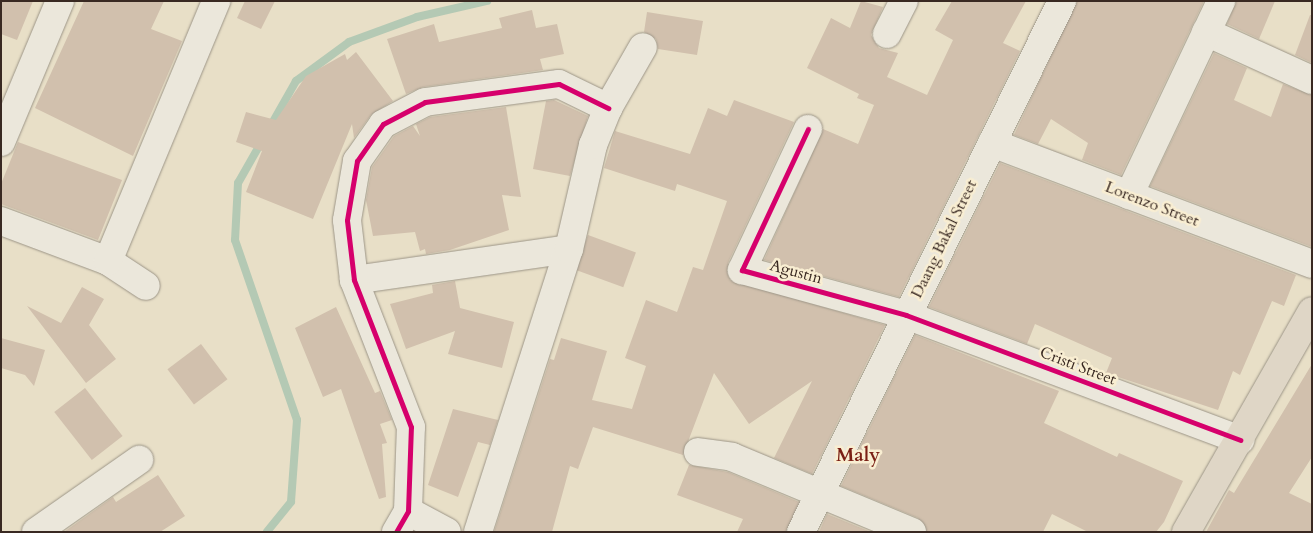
<!DOCTYPE html>
<html>
<head>
<meta charset="utf-8">
<style>
  body { margin:0 }
  #map { position:relative; width:1313px; height:533px; overflow:hidden; background:#e8dfc7; font-family:Cardo,serif }
  div>[style] { position:absolute }
  .stream>* { height:8px; margin:-4px; padding:0 4px; transform-origin:4px; border-radius:4px; background:#b4c9b4 }
  .building>* { inset:0; background:#d1c0ad; transform-origin:0 0 }
  .roads { filter:drop-shadow(0 0 1px #9c9587) drop-shadow(0 0 1px #9c9587) }
  .minor>* { height:28px; margin:-14px; padding:0 14px; transform-origin:14px; border-radius:14px; background:#ebe7db }
  .major>* { height:28px; margin:-14px; padding:0 14px; transform-origin:14px; border-radius:14px; background:#dfd6c6 }
  .cycleway>* { height:5px; margin:-2.5px; padding:0 2.5px; transform-origin:2.5px; border-radius:2.5px; background:#d6006c }
  span { translate:-50% -50%; white-space:nowrap; text-align:center; line-height:1.15; -webkit-text-stroke:5px #f9eed2; paint-order:stroke }
  .street-label { font-size:16px; color:#392922 }
  .quarter-label { font-size:19px; color:#7a1f14; font-weight:700 }
  .frame { position:absolute; inset:0; border:2px solid #392922; pointer-events:none }
</style>
</head>
<body>
<div id="map">
  <div class="stream">
    <i style="left:270px;top:127px;width:53px;rotate:-60.5deg"></i>
    <i style="left:296px;top:81px;width:66px;rotate:-36.3deg"></i>
    <i style="left:349px;top:42px;width:72px;rotate:-20.2deg"></i>
    <i style="left:417px;top:17px;width:72px;rotate:-12.9deg"></i>
    <i style="left:262px;top:141px;width:48px;rotate:119.7deg"></i>
    <i style="left:238px;top:183px;width:57px;rotate:93deg"></i>
    <i style="left:235px;top:240px;width:190px;rotate:71deg"></i>
    <i style="left:297px;top:420px;width:82px;rotate:94.2deg"></i>
    <i style="left:291px;top:502px;width:38px;rotate:129deg"></i>
  </div>
  <div class="building">
    <i style="clip-path:polygon(1px 1px,33px 1px,17px 40px,1px 34px)"></i>
    <i style="clip-path:polygon(84px 1px,164px 1px,151px 29px,182px 41px,133px 156px,35px 108px)"></i>
    <i style="clip-path:polygon(245px 1px,275px 1px,261px 29px,237px 18px)"></i>
    <i style="clip-path:polygon(861px 1px,883px 7px,871px 35px,879px 48px,898px 53px,887px 77px,927px 95px,953px 40px,935px 30px,952px 1px,1026px 1px,1003px 43px,1020px 51px,899px 297px,764px 260px,823px 129px,858px 144px,874px 105px,857px 98px,859px 94px,807px 68px,831px 18px,850px 28px)"></i>
    <i style="clip-path:polygon(1077px 1px,1204px 1px,1121px 175px,1082px 160px,1088px 143px,1051px 119px,1038px 144px,1014px 135px)"></i>
    <i style="clip-path:polygon(1236px 1px,1275px 1px,1259px 39px,1227px 24px)"></i>
    <i style="clip-path:polygon(532px 10px,536px 28px,557px 24px,564px 54px,540px 59px,543px 70px,423px 87px,406px 94px,387px 39px,434px 24px,439px 42px,502px 28px,499px 18px)"></i>
    <i style="clip-path:polygon(647px 12px,703px 21px,697px 55px,658px 49px,656px 39px,644px 32px)"></i>
    <i style="clip-path:polygon(1310px 15px,1312px 15px,1312px 63px,1295px 55px)"></i>
    <i style="clip-path:polygon(356px 52px,393px 101px,371px 115px,354px 138px,352px 124px,313px 219px,246px 192px,262px 151px,236px 142px,246px 112px,276px 120px,306px 76px,345px 54px,347px 60px)"></i>
    <i style="clip-path:polygon(1214px 53px,1247px 68px,1234px 100px,1271px 117px,1283px 84px,1312px 95px,1312px 247px,1150px 186px)"></i>
    <i style="clip-path:polygon(554px 100px,588px 116px,570px 176px,533px 169px,546px 101px)"></i>
    <i style="clip-path:polygon(734px 100px,794px 122px,728px 263px,730px 280px,885px 325px,812px 474px,774px 458px,812px 381px,749px 424px,714px 373px,683px 455px,593px 427px,578px 469px,570px 466px,552px 532px,494px 532px,550px 359px,554px 360px,561px 338px,607px 351px,592px 400px,632px 409px,646px 366px,625px 358px,646px 300px,677px 312px,693px 267px,703px 270px,727px 201px,677px 184px,675px 191px,604px 168px,615px 131px,690px 154px,708px 108px,727px 116px)"></i>
    <i style="clip-path:polygon(506px 107px,521px 197px,502px 195px,509px 230px,450px 250px,426px 254px,425px 249px,420px 251px,415px 232px,373px 236px,366px 200px,372px 167px,394px 136px,413px 126px,420px 136px,416px 124px,430px 117px)"></i>
    <i style="clip-path:polygon(18px 142px,122px 180px,98px 240px,1px 204px,1px 184px)"></i>
    <i style="clip-path:polygon(1000px 163px,1296px 275px,1284px 306px,1272px 301px,1240px 375px,1233px 371px,1218px 410px,1106px 373px,1112px 358px,1035px 324px,1027px 344px,929px 307px)"></i>
    <i style="left:588px;top:235px;width:51px;height:37px;rotate:20deg"></i>
    <i style="clip-path:polygon(455px 281px,460px 308px,514px 322px,502px 368px,448px 354px,455px 331px,406px 349px,390px 304px,433px 293px,432px 285px)"></i>
    <i style="clip-path:polygon(82px 287px,104px 299px,89px 325px,116px 359px,86px 383px,27px 306px,61px 323px)"></i>
    <i style="clip-path:polygon(336px 307px,375px 393px,380px 391px,392px 420px,380px 424px,387px 443px,382px 444px,386px 497px,379px 499px,341px 389px,323px 397px,295px 328px)"></i>
    <i style="clip-path:polygon(915px 335px,1059px 391px,1044px 423px,1117px 457px,1119px 453px,1183px 481px,1164px 522px,1156px 532px,1088px 532px,1052px 514px,1043px 532px,927px 532px,918px 518px,841px 486px)"></i>
    <i style="clip-path:polygon(1px 338px,45px 350px,34px 386px,25px 375px,1px 368px)"></i>
    <i style="left:201px;top:344px;width:44px;height:42px;rotate:53deg"></i>
    <i style="clip-path:polygon(1312px 364px,1312px 457px,1289px 493px,1312px 504px,1312px 532px,1206px 532px,1229px 490px,1234px 493px)"></i>
    <i style="left:85px;top:388px;width:61px;height:39px;rotate:52deg"></i>
    <i style="clip-path:polygon(453px 409px,498px 420px,490px 445px,478px 442px,458px 497px,428px 485px)"></i>
    <i style="clip-path:polygon(689px 465px,728px 472px,799px 502px,786px 532px,737px 532px,743px 519px,677px 495px)"></i>
    <i style="clip-path:polygon(158px 475px,185px 516px,160px 532px,64px 532px,113px 497px,116px 502px)"></i>
    <i style="clip-path:polygon(827px 514px,871px 532px,819px 532px)"></i>
  </div>
  <div class="roads">
    <div class="minor">
      <i style="left:1206px;top:32px;width:116px;rotate:24.4deg"></i>
      <i style="left:887px;top:34px;width:37px;rotate:-63deg"></i>
      <i style="left:808px;top:129px;width:156px;rotate:115.1deg"></i>
      <i style="left:742px;top:270px;width:170px;rotate:15.3deg"></i>
      <i style="left:906px;top:315px;width:357px;rotate:20.5deg"></i>
      <i style="left:1px;top:142px;width:153px;rotate:-67.3deg"></i>
      <i style="left:992px;top:143px;width:342px;rotate:20.7deg"></i>
      <i style="left:1129px;top:195px;width:215px;rotate:-64.6deg"></i>
      <i style="left:1px;top:221px;width:114px;rotate:20.5deg"></i>
      <i style="left:108px;top:261px;width:45px;rotate:33.3deg"></i>
      <i style="left:108px;top:261px;width:282px;rotate:-67.4deg"></i>
      <i style="left:354px;top:280px;width:217px;rotate:-8.2deg"></i>
      <i style="left:698px;top:452px;width:34px;rotate:8deg"></i>
      <i style="left:732px;top:457px;width:195px;rotate:22.6deg"></i>
      <i style="left:408px;top:511px;width:44px;rotate:28.3deg"></i>
      <i style="left:36px;top:532px;width:126px;rotate:-35deg"></i>
      <i style="left:396px;top:532px;width:24px;rotate:-60deg"></i>
      <i style="left:408px;top:511px;width:84px;rotate:-88deg"></i>
      <i style="left:411px;top:427px;width:158px;rotate:-111.2deg"></i>
      <i style="left:354px;top:280px;width:60px;rotate:-96.7deg"></i>
      <i style="left:347px;top:220px;width:60px;rotate:-80.4deg"></i>
      <i style="left:357px;top:161px;width:45px;rotate:-54.9deg"></i>
      <i style="left:383px;top:124px;width:47px;rotate:-27.6deg"></i>
      <i style="left:425px;top:102px;width:135px;rotate:-7.7deg"></i>
      <i style="left:559px;top:84px;width:55px;rotate:26.1deg"></i>
      <i style="left:478px;top:532px;width:297px;rotate:-72.2deg"></i>
      <i style="left:569px;top:249px;width:107px;rotate:-77deg"></i>
      <i style="left:593px;top:145px;width:40px;rotate:-68deg"></i>
      <i style="left:608px;top:108px;width:70px;rotate:-60.2deg"></i>
      <i style="left:801px;top:532px;width:592px;rotate:-63.82deg"></i>
    </div>
    <div class="major">
      <i style="left:1186px;top:532px;width:254px;rotate:-60.3deg"></i>
    </div>
  </div>
  <div class="cycleway">
    <i style="left:808px;top:129px;width:156px;rotate:115.1deg"></i>
    <i style="left:742px;top:270px;width:170px;rotate:15.3deg"></i>
    <i style="left:906px;top:315px;width:357px;rotate:20.5deg"></i>
    <i style="left:396px;top:532px;width:24px;rotate:-60deg"></i>
    <i style="left:408px;top:511px;width:84px;rotate:-88deg"></i>
    <i style="left:411px;top:427px;width:158px;rotate:-111.2deg"></i>
    <i style="left:354px;top:280px;width:60px;rotate:-96.7deg"></i>
    <i style="left:347px;top:220px;width:60px;rotate:-80.4deg"></i>
    <i style="left:357px;top:161px;width:45px;rotate:-54.9deg"></i>
    <i style="left:383px;top:124px;width:47px;rotate:-27.6deg"></i>
    <i style="left:425px;top:102px;width:135px;rotate:-7.7deg"></i>
    <i style="left:559px;top:84px;width:55px;rotate:26.1deg"></i>
  </div>
  <div class="street-label">
    <span style="left:1152px;top:204px;rotate:21deg">Lorenzo Street</span>
    <span style="left:944px;top:239px;rotate:-64deg">Daang Bakal Street</span>
    <span style="left:796px;top:272px;rotate:15deg">Agustin</span>
    <span style="left:1078px;top:366px;rotate:21deg">Cristi Street</span>
  </div>
  <div class="quarter-label">
    <span style="left:858px;top:456px">Maly</span>
  </div>
  <div class="frame"></div>
</div>
</body>
</html>
